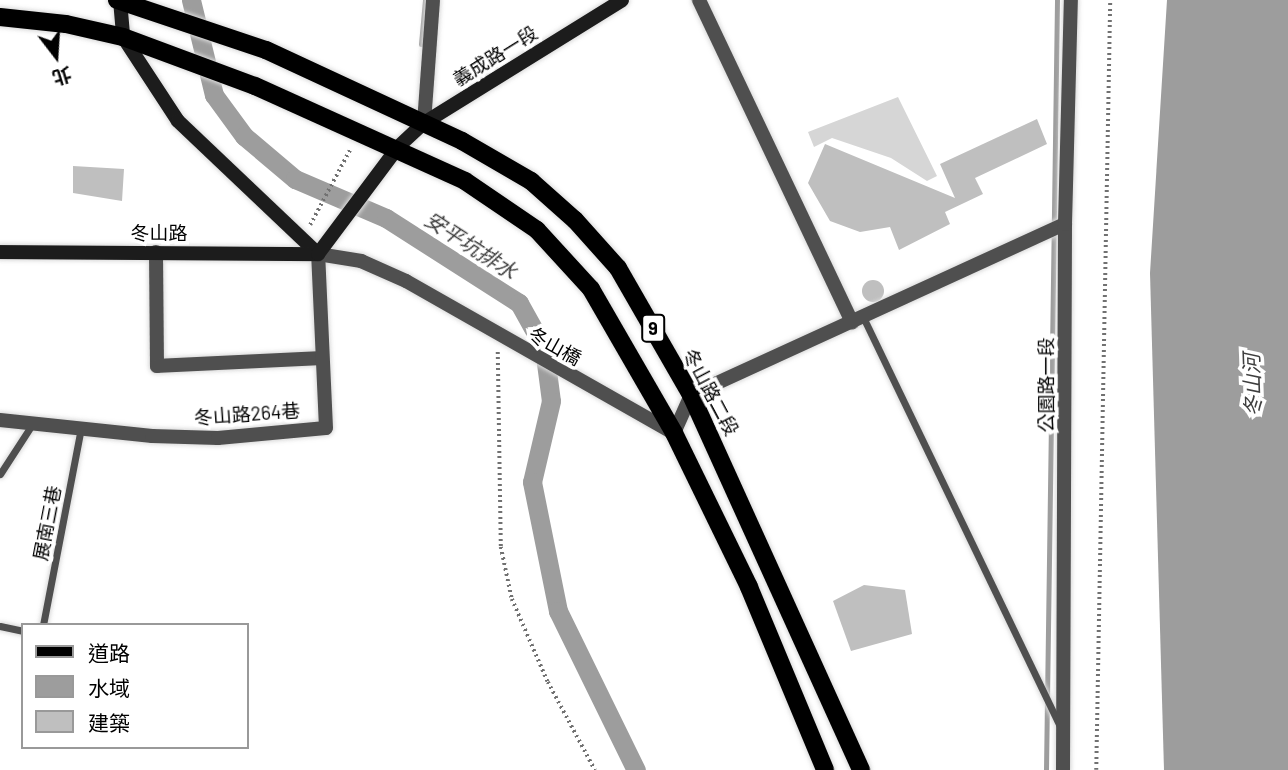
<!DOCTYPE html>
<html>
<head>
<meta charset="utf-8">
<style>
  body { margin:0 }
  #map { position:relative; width:1288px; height:770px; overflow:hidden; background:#fff; font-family:Barlow,"Noto Sans TC",sans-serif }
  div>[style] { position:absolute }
  .green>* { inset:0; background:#d6d6d6 }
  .water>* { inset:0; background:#9d9d9d }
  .stream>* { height:5px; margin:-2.5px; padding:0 2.5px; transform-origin:2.5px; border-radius:2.5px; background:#9d9d9d }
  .canal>* { height:19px; margin:-9.5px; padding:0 9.5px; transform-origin:9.5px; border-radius:9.5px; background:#9d9d9d }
  .building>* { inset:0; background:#bfbfbf }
  .round { border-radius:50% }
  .path>* { height:3.5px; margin-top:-1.75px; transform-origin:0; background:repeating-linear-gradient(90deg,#717171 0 2px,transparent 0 5.5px) }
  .roads { filter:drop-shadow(0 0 2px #dbdbdb) drop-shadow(0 0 2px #dbdbdb) }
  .lane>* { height:7px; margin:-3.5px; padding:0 3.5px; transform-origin:3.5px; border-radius:3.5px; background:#4f4f4f }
  .street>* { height:14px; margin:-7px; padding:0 7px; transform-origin:7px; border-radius:7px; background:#4f4f4f }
  .secondary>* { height:14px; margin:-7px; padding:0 7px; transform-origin:7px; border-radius:7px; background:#1c1c1c }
  .primary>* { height:18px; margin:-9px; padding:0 9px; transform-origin:9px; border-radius:9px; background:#000 }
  span { translate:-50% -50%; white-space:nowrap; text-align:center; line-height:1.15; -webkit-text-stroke:7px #fff; paint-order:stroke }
  .shield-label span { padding:2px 5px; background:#fff; border:2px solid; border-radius:5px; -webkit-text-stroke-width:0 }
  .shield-label { font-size:18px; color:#000; font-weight:700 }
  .street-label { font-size:19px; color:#000 }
  .water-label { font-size:21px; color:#3e3e3e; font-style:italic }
  .legend { position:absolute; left:21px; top:623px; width:228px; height:126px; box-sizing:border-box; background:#fff; border:2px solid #999; margin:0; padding:9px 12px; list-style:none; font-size:21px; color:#000 }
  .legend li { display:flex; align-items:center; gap:14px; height:35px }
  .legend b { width:35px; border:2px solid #999 }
  .north { position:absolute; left:21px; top:21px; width:70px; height:70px; -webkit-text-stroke:5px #fff; paint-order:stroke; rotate:163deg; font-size:19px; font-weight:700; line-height:28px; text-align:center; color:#000 }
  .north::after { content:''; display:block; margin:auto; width:24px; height:32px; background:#000; clip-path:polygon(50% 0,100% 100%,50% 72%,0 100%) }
</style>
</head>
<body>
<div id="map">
  <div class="green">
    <i style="clip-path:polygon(898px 97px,937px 176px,927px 181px,891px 158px,832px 138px,814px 147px,808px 132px)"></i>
  </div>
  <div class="water">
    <i style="clip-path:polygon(1167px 0,1288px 0,1288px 770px,1164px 770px,1150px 273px)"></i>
  </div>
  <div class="stream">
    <i style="left:421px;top:44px;width:44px;rotate:-84.8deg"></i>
    <i style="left:1046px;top:770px;width:770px;rotate:-89.18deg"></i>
  </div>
  <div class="canal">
    <i style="left:191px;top:0;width:98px;rotate:76.4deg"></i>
    <i style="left:214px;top:95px;width:51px;rotate:53.8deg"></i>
    <i style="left:244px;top:136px;width:67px;rotate:40.1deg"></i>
    <i style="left:295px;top:179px;width:99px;rotate:23.2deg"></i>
    <i style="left:386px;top:218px;width:158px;rotate:32.6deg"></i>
    <i style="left:519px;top:303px;width:51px;rotate:60.9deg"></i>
    <i style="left:544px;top:348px;width:53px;rotate:82.5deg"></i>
    <i style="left:551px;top:401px;width:83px;rotate:103.2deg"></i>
    <i style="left:532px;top:482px;width:132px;rotate:78.6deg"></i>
    <i style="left:558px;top:611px;width:177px;rotate:63.9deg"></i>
  </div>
  <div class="building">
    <i style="clip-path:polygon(1037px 119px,1047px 144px,975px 178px,983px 194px,945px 212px,950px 224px,899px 250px,890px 227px,860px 232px,830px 221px,808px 183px,825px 144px,955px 198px,940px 164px)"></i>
    <i style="clip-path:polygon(73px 166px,124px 169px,122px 201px,73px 193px)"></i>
    <i class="round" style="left:862px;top:280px;width:22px;height:22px"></i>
    <i style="clip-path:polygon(864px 585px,905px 590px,912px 634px,851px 651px,833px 601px)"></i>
  </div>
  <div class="path">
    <i style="left:310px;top:225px;width:87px;rotate:-62deg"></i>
    <i style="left:498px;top:352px;width:195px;rotate:89.1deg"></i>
    <i style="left:501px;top:547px;width:53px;rotate:78.1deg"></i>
    <i style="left:512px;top:599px;width:90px;rotate:66.6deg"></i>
    <i style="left:548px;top:682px;width:100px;rotate:61.9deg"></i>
    <i style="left:1096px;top:770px;width:770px;rotate:-88.96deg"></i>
  </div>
  <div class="roads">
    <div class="lane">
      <i style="left:863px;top:317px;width:454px;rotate:64.3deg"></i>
      <i style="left:0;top:474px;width:61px;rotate:-57.1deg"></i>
      <i style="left:43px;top:625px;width:201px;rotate:-79.1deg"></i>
      <i style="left:0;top:626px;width:24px;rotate:12deg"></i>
    </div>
    <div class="street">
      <i style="left:699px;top:0;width:357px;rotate:64.6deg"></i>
      <i style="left:424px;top:123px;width:123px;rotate:-85.8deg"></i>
      <i style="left:156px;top:252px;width:114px;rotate:89.5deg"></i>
      <i style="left:157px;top:366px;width:164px;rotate:-2.8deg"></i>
      <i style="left:0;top:420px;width:153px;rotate:6deg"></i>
      <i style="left:152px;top:436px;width:66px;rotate:1.7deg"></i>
      <i style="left:218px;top:438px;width:108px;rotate:-5.3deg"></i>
      <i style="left:326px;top:428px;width:174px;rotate:-92.6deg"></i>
      <i style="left:318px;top:254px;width:44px;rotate:9.2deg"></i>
      <i style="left:361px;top:261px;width:49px;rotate:24deg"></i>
      <i style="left:406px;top:281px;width:308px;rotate:29.6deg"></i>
      <i style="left:674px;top:433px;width:42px;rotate:-65.9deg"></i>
      <i style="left:691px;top:395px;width:411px;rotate:-24.6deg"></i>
      <i style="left:1063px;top:770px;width:546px;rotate:-89.79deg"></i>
      <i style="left:1065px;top:224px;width:224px;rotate:-88.5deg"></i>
    </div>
    <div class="secondary">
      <i style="left:120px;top:0;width:37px;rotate:85deg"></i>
      <i style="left:123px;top:37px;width:100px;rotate:56.8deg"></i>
      <i style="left:178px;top:121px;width:193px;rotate:43.5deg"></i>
      <i style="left:0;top:252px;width:318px;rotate:0.4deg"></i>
      <i style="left:318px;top:254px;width:134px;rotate:-53.2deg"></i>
      <i style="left:398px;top:147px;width:35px;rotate:-43deg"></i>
      <i style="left:424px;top:123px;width:233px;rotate:-31.8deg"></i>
    </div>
    <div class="primary">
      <i style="left:117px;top:0;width:157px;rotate:18.6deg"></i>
      <i style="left:266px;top:50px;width:216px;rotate:24.9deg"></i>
      <i style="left:462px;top:141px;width:80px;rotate:30.1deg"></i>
      <i style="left:531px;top:181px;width:59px;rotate:41.6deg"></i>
      <i style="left:575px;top:220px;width:64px;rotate:48.1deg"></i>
      <i style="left:618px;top:268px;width:146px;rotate:60.1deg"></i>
      <i style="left:691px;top:395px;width:412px;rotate:65.6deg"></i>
      <i style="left:0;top:17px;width:66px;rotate:6.1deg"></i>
      <i style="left:66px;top:24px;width:58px;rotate:12.8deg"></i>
      <i style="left:123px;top:37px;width:141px;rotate:20.4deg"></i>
      <i style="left:255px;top:86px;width:230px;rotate:24.3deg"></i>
      <i style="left:465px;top:181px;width:87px;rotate:34.2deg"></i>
      <i style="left:537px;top:230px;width:80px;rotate:47.5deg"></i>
      <i style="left:591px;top:289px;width:166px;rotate:60deg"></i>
      <i style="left:674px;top:433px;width:171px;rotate:64deg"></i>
      <i style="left:749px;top:587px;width:198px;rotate:67.4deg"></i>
    </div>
  </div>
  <div class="shield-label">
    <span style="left:653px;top:328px">9</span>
  </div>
  <div class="street-label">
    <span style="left:495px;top:56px;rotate:-32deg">義成路一段</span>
    <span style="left:159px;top:233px">冬山路</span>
    <span style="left:555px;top:346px;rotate:29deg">冬山橋</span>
    <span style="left:1046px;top:385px;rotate:-90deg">公園路一段</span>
    <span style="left:711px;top:392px;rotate:62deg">冬山路二段</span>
    <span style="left:247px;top:414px;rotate:-4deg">冬山路264巷</span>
    <span style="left:47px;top:523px;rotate:-79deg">展南三巷</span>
  </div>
  <div class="water-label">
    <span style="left:471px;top:245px;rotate:33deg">安平坑排水</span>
    <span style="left:1252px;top:385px;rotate:-92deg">冬山河</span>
  </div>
  <ul class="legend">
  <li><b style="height:9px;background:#000"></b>道路</li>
  <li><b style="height:19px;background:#9d9d9d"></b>水域</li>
  <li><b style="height:19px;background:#bfbfbf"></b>建築</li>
  </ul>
  <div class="north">北</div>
</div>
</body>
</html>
